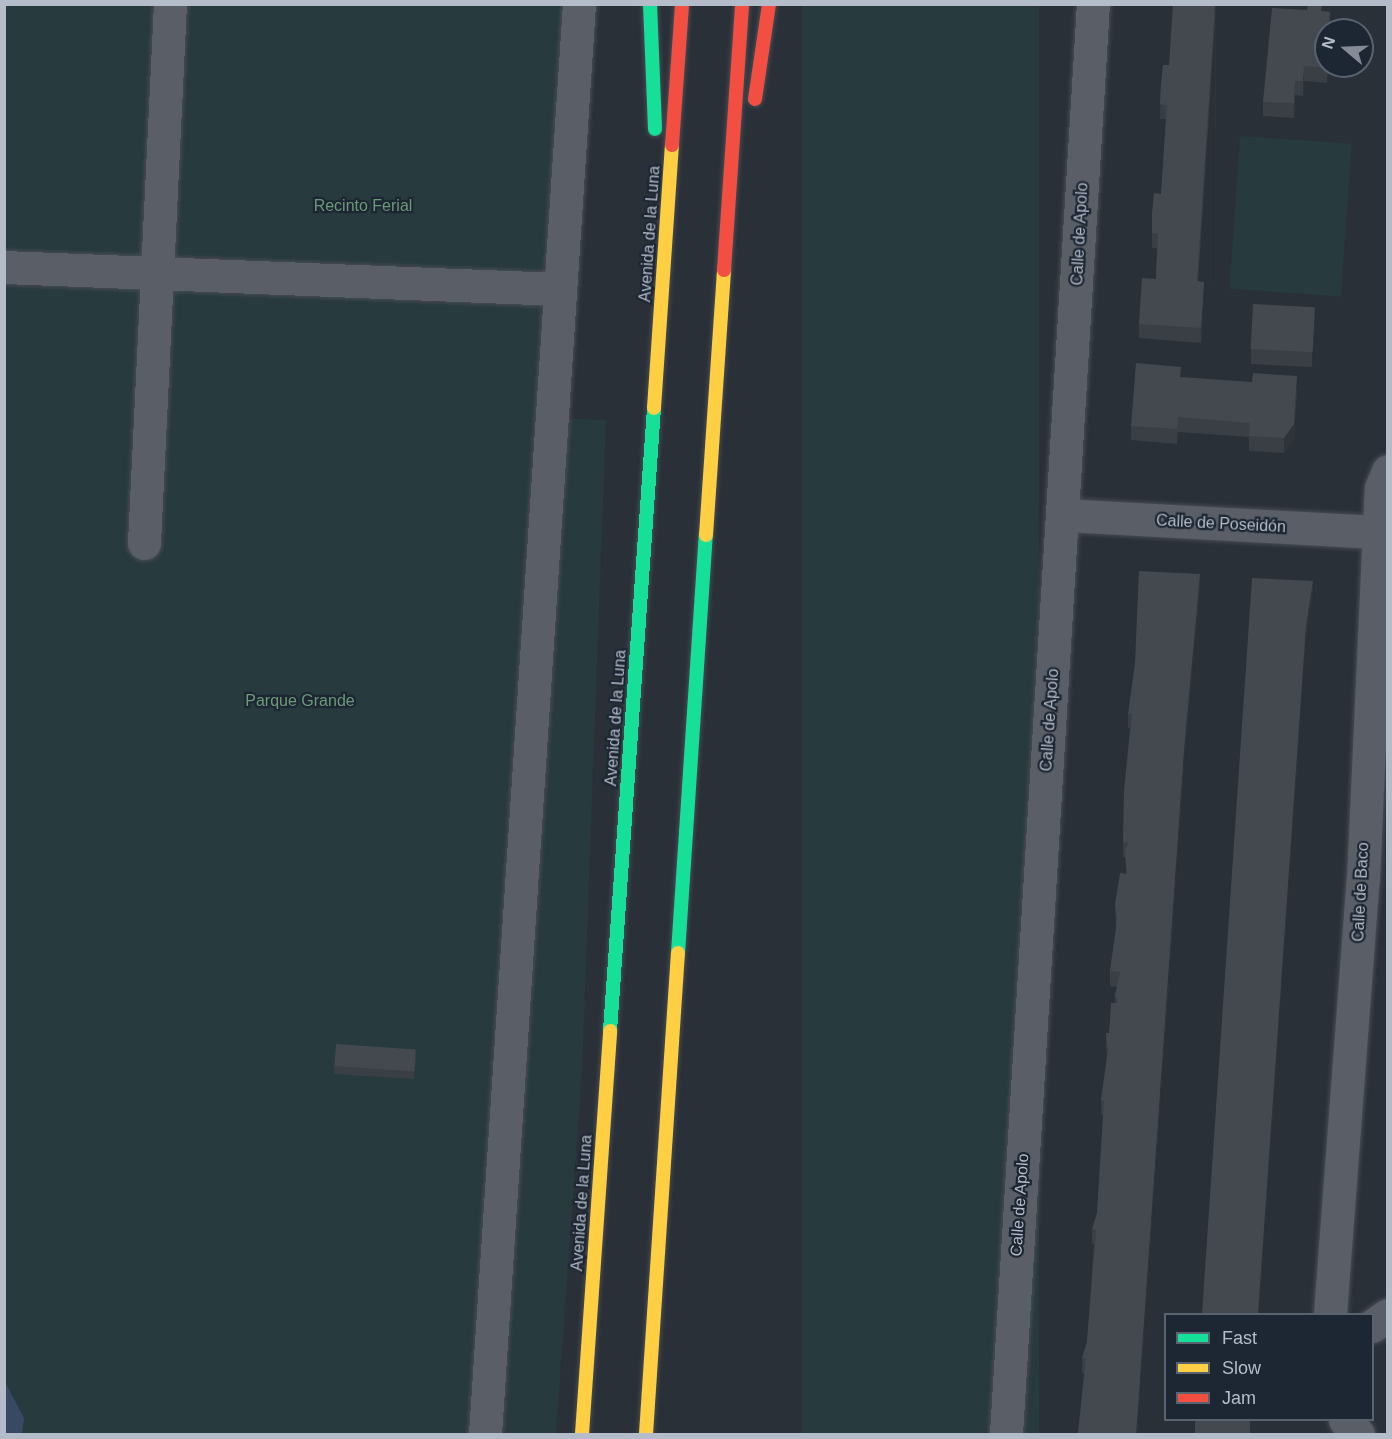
<!DOCTYPE html>
<html>
<head>
<meta charset="utf-8">
<style>
  body { margin:0 }
  #map { position:relative; width:1392px; height:1439px; overflow:hidden; background:#2a3038; font-family:Helvetica,sans-serif }
  div>[style] { position:absolute }
  .green>* { inset:0; background:#273a3e; transform-origin:0 0 }
  .water>* { inset:0; background:#384963 }
  .roads { filter:drop-shadow(0 0 2px #484c53) drop-shadow(0 0 2px #484c53) }
  .street>* { height:33px; margin:-16.5px; padding:0 16.5px; transform-origin:16.5px; border-radius:16.5px; background:#5a5e66 }
  .fast>* { height:14px; margin:-7px; padding:0 7px; transform-origin:7px; border-radius:7px; background:#16e098 }
  .slow>* { height:14px; margin:-7px; padding:0 7px; transform-origin:7px; border-radius:7px; background:#ffcf43 }
  .jam>* { height:14px; margin:-7px; padding:0 7px; transform-origin:7px; border-radius:7px; background:#f24e42 }
  .wall>* { inset:0; background:#3a3f45 }
  .shaded-wall>* { inset:0; background:#303338; transform-origin:0 0 }
  .building>* { inset:0; background:#444950; transform-origin:0 0 }
  span { translate:-50% -50%; white-space:nowrap; text-align:center; line-height:1.15; -webkit-text-stroke:4.5px #1d2633; paint-order:stroke }
  .park-label { font-size:16px; color:#6b9a76 }
  .street-label { font-size:16px; color:#b4bcc9 }
  .frame { position:absolute; inset:0; border:6px solid #b4bcc9; pointer-events:none }
  .legend { position:absolute; left:1164px; top:1313px; width:210px; height:108px; box-sizing:border-box; background:#1d2633; border:2px solid #59626f; margin:0; padding:8px 10px; list-style:none; font-size:18px; color:#b4bcc9 }
  .legend li { display:flex; align-items:center; gap:12px; height:30px }
  .legend b { width:30px; border:2px solid #59626f }
  .north { position:absolute; left:1314px; top:18px; width:60px; height:60px; box-sizing:border-box; background:#1d2633; border:2px solid #59626f; border-radius:50%; rotate:289deg; font-size:16px; font-weight:700; line-height:24px; text-align:center; color:#b4bcc9 }
  .north::after { content:''; display:block; margin:auto; width:21px; height:27px; background:#848b96; clip-path:polygon(50% 0,100% 100%,50% 72%,0 100%) }
</style>
</head>
<body>
<div id="map">
  <div class="green">
    <i style="clip-path:polygon(5px 5px,579px 5px,552px 418px,606px 420px,582px 1071px,556px 1434px,5px 1434px)"></i>
    <i style="left:802px;top:5px;width:237px;height:1430px"></i>
    <i style="left:1240px;top:136px;width:112px;height:153px;rotate:4deg"></i>
  </div>
  <div class="water">
    <i style="clip-path:polygon(5px 1382px,24px 1418px,22px 1434px,5px 1434px)"></i>
  </div>
  <div class="roads">
    <div class="street">
      <i style="left:4px;top:267px;width:556px;rotate:2.27deg"></i>
      <i style="left:1064px;top:515px;width:315px;rotate:3.1deg"></i>
      <i style="left:144px;top:543px;width:540px;rotate:-87.24deg"></i>
      <i style="left:1330px;top:1314px;width:436px;rotate:-85.7deg"></i>
      <i style="left:1363px;top:879px;width:391px;rotate:-87.4deg"></i>
      <i style="left:1381px;top:488px;width:18px;rotate:-68deg"></i>
      <i style="left:1372px;top:1326px;width:19px;rotate:-35deg"></i>
      <i style="left:1345px;top:1420px;width:19px;rotate:47deg"></i>
      <i style="left:485px;top:1434px;width:1433px;rotate:-86.24deg"></i>
      <i style="left:1006px;top:1434px;width:1433px;rotate:-86.52deg"></i>
    </div>
    <div class="fast">
      <i style="left:650px;top:4px;width:125px;rotate:87.7deg"></i>
      <i style="left:678px;top:953px;width:419px;rotate:-86.2deg"></i>
      <i style="left:610px;top:1031px;width:625px;rotate:-85.96deg"></i>
    </div>
    <div class="slow">
      <i style="left:654px;top:408px;width:264px;rotate:-86.1deg"></i>
      <i style="left:706px;top:535px;width:266px;rotate:-86.1deg"></i>
      <i style="left:582px;top:1434px;width:404px;rotate:-86deg"></i>
      <i style="left:646px;top:1434px;width:482px;rotate:-86.2deg"></i>
    </div>
    <div class="jam">
      <i style="left:755px;top:99px;width:96px;rotate:-81.6deg"></i>
      <i style="left:672px;top:145px;width:141px;rotate:-85.9deg"></i>
      <i style="left:724px;top:270px;width:267px;rotate:-86.1deg"></i>
    </div>
  </div>
  <div class="wall">
    <i style="clip-path:polygon(1216px 4px,1198px 282px,1204px 297px,1201px 343px,1139px 338px,1139px 324px,1156px 279px,1157px 248px,1152px 248px,1152px 233px,1161px 194px,1166px 119px,1160px 119px,1161px 84px,1169px 65px)"></i>
    <i style="clip-path:polygon(1322px 11px,1328px 66px,1327px 83px,1304px 81px,1303px 96px,1295px 95px,1294px 118px,1263px 116px,1263px 102px)"></i>
    <i style="clip-path:polygon(1315px 322px,1312px 367px,1251px 364px,1251px 349px)"></i>
    <i style="clip-path:polygon(1181px 377px,1297px 390px,1294px 439px,1284px 453px,1249px 451px,1249px 437px,1178px 432px,1177px 444px,1131px 440px,1131px 426px)"></i>
    <i style="clip-path:polygon(1200px 589px,1184px 763px,1137px 1434px,1078px 1434px,1084px 1373px,1082px 1373px,1082px 1358px,1087px 1342px,1094px 1244px,1092px 1244px,1092px 1229px,1097px 1213px,1103px 1115px,1101px 1115px,1101px 1100px,1107px 1057px,1106px 1048px,1106px 1033px,1109px 1033px,1115px 1003px,1115px 995px,1117px 987px,1110px 986px,1110px 971px,1116px 927px,1115px 904px,1126px 874px,1125px 857px,1123px 857px,1124px 791px,1130px 728px,1128px 728px,1128px 714px)"></i>
    <i style="clip-path:polygon(416px 1057px,414px 1079px,334px 1074px,334px 1066px)"></i>
  </div>
  <div class="shaded-wall">
    <i style="left:1215px;top:4px;width:1px;height:278px"></i>
    <i style="clip-path:polygon(1304px 66px,1304px 81px,1303px 96px,1303px 81px)"></i>
    <i style="clip-path:polygon(1295px 81px,1295px 95px,1294px 118px,1294px 103px)"></i>
    <i style="clip-path:polygon(1204px 282px,1204px 297px,1201px 343px,1201px 328px)"></i>
    <i style="clip-path:polygon(1315px 307px,1315px 322px,1312px 367px,1312px 353px)"></i>
    <i style="clip-path:polygon(1297px 376px,1294px 439px,1284px 453px,1284px 438px)"></i>
    <i style="clip-path:polygon(1200px 574px,1200px 589px,1184px 763px,1137px 1434px,1136px 1434px,1184px 748px)"></i>
    <i style="clip-path:polygon(1313px 581px,1313px 596px,1306px 641px,1259px 1314px,1258px 1314px,1306px 626px)"></i>
  </div>
  <div class="building">
    <i style="clip-path:polygon(1173px 4px,1215px 4px,1197px 281px,1204px 282px,1201px 328px,1139px 324px,1142px 278px,1156px 279px,1158px 234px,1152px 233px,1152px 213px,1154px 193px,1161px 194px,1167px 105px,1160px 104px,1161px 84px,1163px 65px,1169px 65px)"></i>
    <i style="clip-path:polygon(1308px 4px,1322px 4px,1321px 11px,1330px 12px,1329px 30px,1326px 30px,1326px 66px,1327px 66px,1327px 68px,1304px 66px,1303px 81px,1295px 81px,1294px 103px,1263px 102px,1272px 8px,1307px 10px)"></i>
    <i style="left:1253px;top:304px;width:62px;height:45px;rotate:3deg"></i>
    <i style="clip-path:polygon(1136px 363px,1181px 367px,1180px 377px,1252px 382px,1253px 373px,1297px 376px,1294px 424px,1284px 438px,1249px 436px,1250px 423px,1178px 417px,1177px 429px,1131px 426px)"></i>
    <i style="clip-path:polygon(1139px 571px,1200px 574px,1184px 748px,1136px 1434px,1078px 1434px,1086px 1359px,1082px 1358px,1087px 1342px,1096px 1230px,1092px 1229px,1097px 1213px,1104px 1101px,1101px 1100px,1108px 1050px,1106px 1033px,1109px 1033px,1111px 1003px,1118px 1003px,1115px 995px,1120px 972px,1110px 971px,1117px 921px,1115px 904px,1120px 873px,1127px 874px,1125px 850px,1129px 843px,1123px 842px,1124px 791px,1132px 714px,1128px 714px,1135px 663px)"></i>
    <i style="clip-path:polygon(1252px 578px,1313px 581px,1306px 626px,1258px 1314px,1202px 1314px)"></i>
    <i style="left:336px;top:1044px;width:80px;height:22px;rotate:4deg"></i>
    <i style="left:1195px;top:1419px;width:55px;height:15px"></i>
  </div>
  <div class="park-label">
    <span style="left:363px;top:206px">Recinto Ferial</span>
    <span style="left:300px;top:701px">Parque Grande</span>
  </div>
  <div class="street-label">
    <span style="left:650px;top:234px;rotate:-86deg">Avenida de la Luna</span>
    <span style="left:1080px;top:234px;rotate:-87deg">Calle de Apolo</span>
    <span style="left:1221px;top:524px;rotate:3deg">Calle de Poseidón</span>
    <span style="left:616px;top:718px;rotate:-86deg">Avenida de la Luna</span>
    <span style="left:1050px;top:720px;rotate:-86deg">Calle de Apolo</span>
    <span style="left:1361px;top:892px;rotate:-87deg">Calle de Baco</span>
    <span style="left:582px;top:1203px;rotate:-86deg">Avenida de la Luna</span>
    <span style="left:1020px;top:1205px;rotate:-86deg">Calle de Apolo</span>
  </div>
  <div class="frame"></div>
  <ul class="legend">
  <li><b style="height:8px;background:#16e098"></b>Fast</li>
  <li><b style="height:8px;background:#ffcf43"></b>Slow</li>
  <li><b style="height:8px;background:#f24e42"></b>Jam</li>
  </ul>
  <div class="north">N</div>
</div>
</body>
</html>
